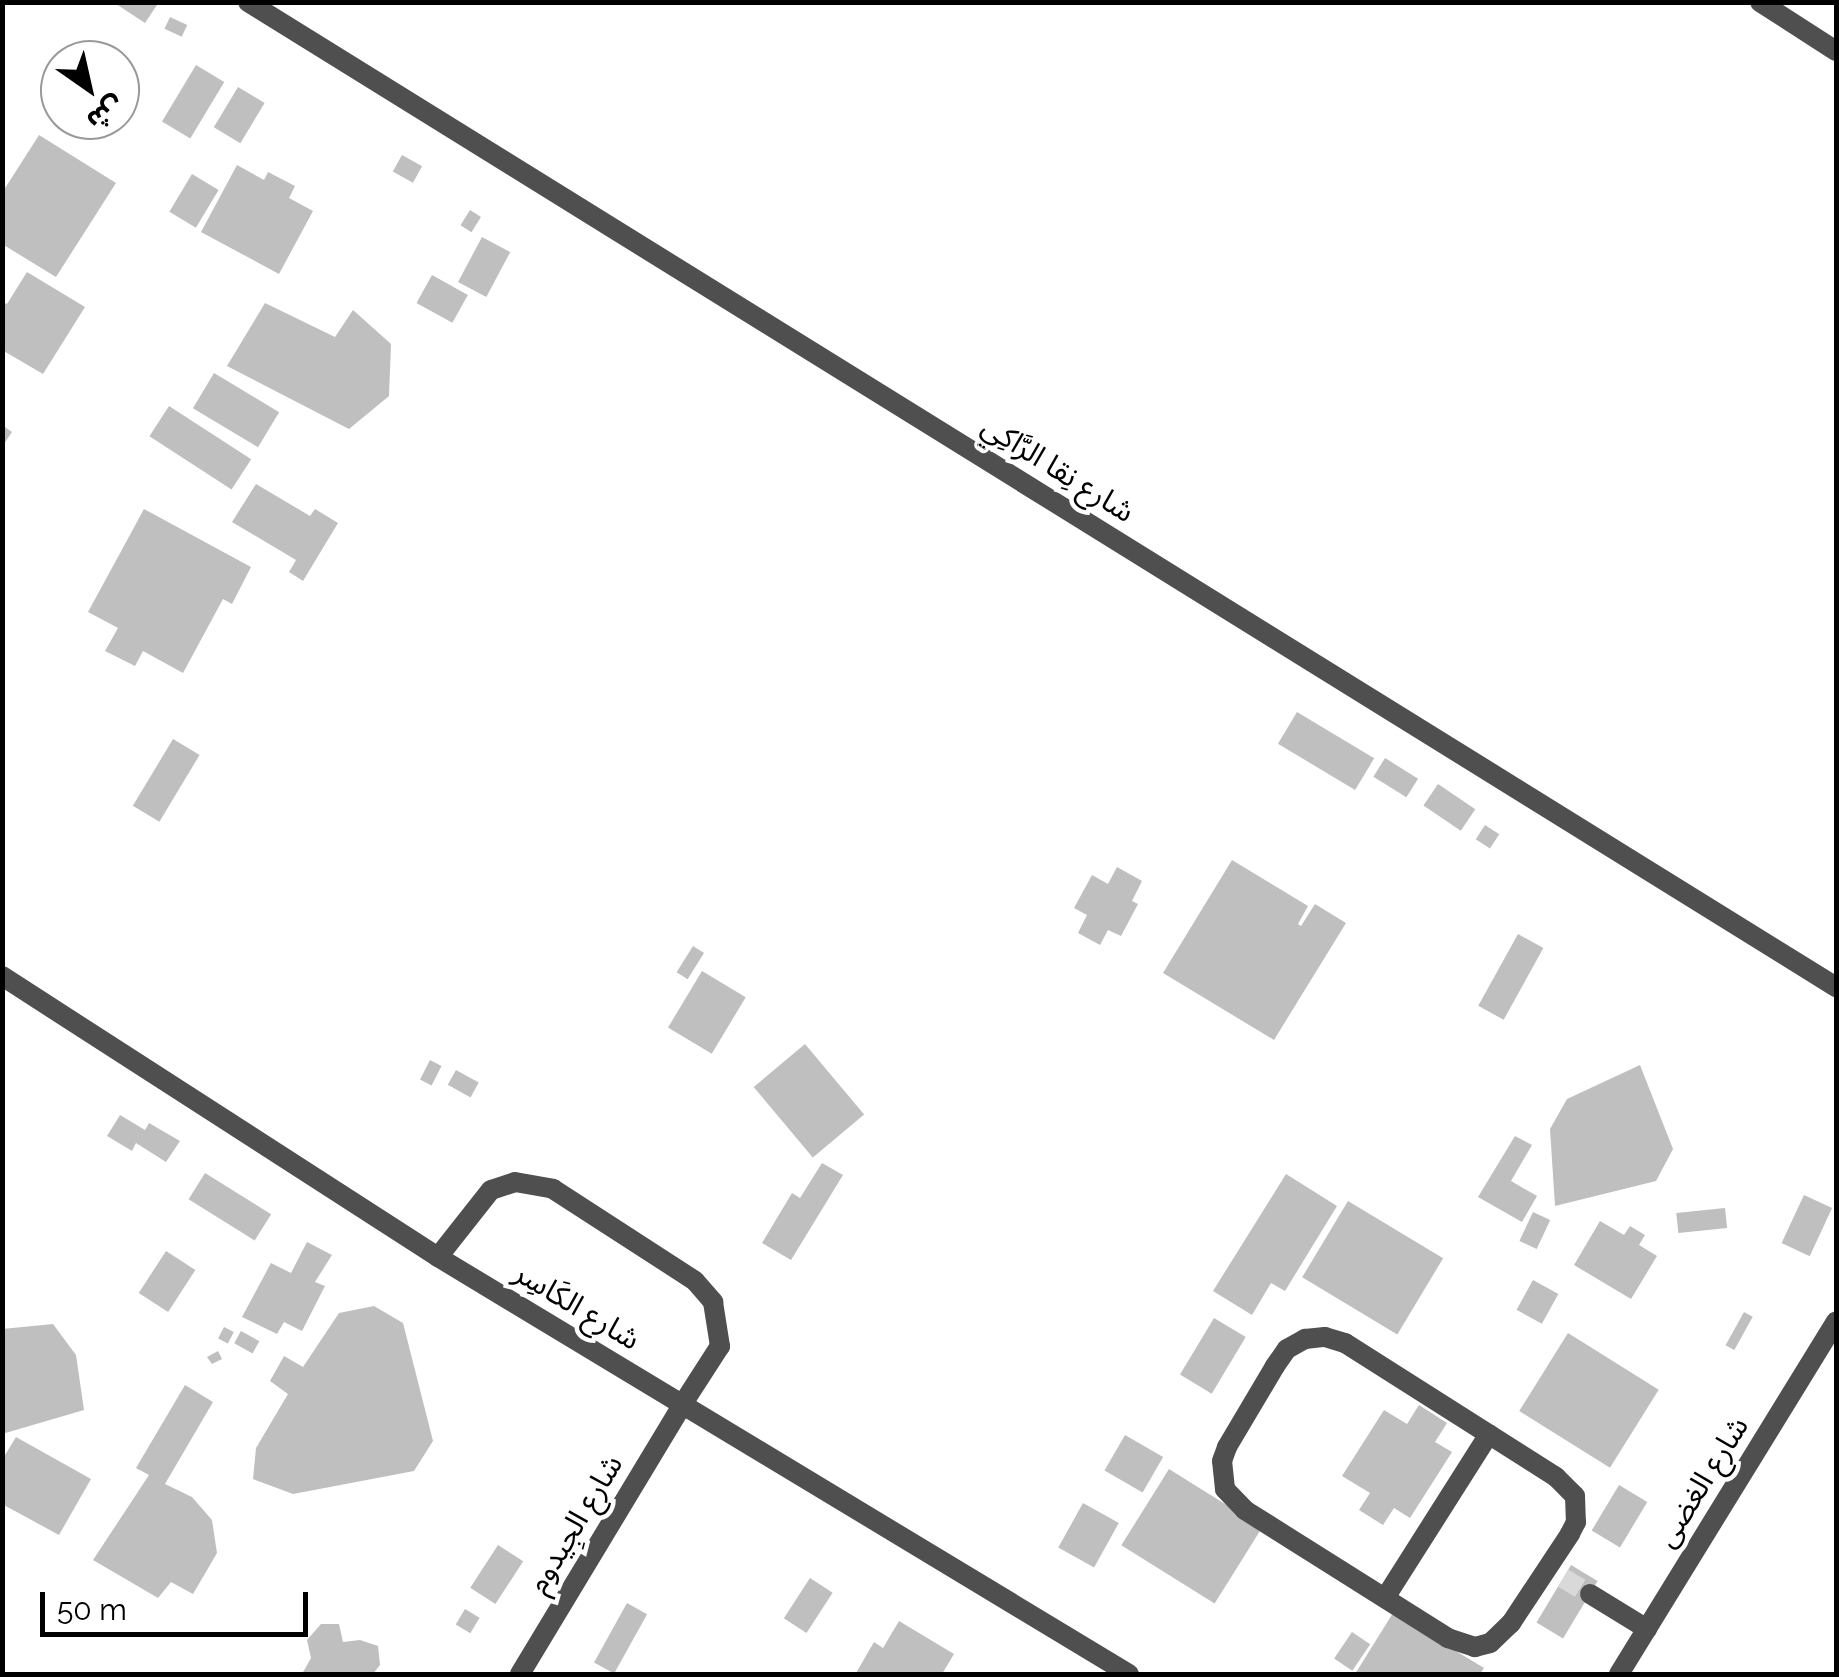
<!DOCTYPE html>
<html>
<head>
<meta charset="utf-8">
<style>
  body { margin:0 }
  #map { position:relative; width:1839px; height:1677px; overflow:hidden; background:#fff; font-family:Raleway,"Noto Sans Arabic",sans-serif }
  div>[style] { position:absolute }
  .building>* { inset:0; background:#bfbfbf; transform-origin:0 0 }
  .street-tunnel>* { height:20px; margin-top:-10px; transform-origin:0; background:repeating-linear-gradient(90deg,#d9d9d9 0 20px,transparent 0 30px) }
  .lane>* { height:20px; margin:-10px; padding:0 10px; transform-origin:10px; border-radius:10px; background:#4f4f4f }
  .street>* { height:20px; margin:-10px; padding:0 10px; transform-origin:10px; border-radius:10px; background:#4f4f4f }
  span { translate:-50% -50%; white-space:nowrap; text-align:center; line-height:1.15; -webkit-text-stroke:9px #fff; paint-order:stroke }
  .street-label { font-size:30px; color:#000 }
  .frame { position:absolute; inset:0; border:5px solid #000; pointer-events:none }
  .north { position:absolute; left:40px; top:40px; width:100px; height:100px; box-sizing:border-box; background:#fff; border:2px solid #999; border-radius:50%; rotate:146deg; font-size:28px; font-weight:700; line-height:40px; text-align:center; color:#000 }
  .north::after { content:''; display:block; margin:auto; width:35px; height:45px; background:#000; clip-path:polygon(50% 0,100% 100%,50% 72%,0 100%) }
  .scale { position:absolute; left:40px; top:1592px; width:268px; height:45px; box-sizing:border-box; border:5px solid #000; border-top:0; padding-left:12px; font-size:30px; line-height:35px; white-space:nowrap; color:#000; -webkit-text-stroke:8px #fff; paint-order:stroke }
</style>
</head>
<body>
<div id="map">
  <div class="building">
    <i style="clip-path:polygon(113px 2px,154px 2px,157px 5px,145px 23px)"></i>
    <i style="left:170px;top:17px;width:19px;height:13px;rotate:25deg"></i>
    <i style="left:196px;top:65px;width:33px;height:66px;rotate:31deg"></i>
    <i style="left:238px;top:87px;width:31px;height:47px;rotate:31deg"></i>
    <i style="clip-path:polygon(39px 135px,116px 183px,56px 277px,2px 244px,2px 193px)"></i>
    <i style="left:402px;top:155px;width:23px;height:19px;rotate:29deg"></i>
    <i style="clip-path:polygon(237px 165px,264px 180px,268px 172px,295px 186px,289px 198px,313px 211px,279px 274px,201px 232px)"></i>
    <i style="left:192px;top:174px;width:31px;height:44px;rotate:31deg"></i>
    <i style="left:470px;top:210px;width:13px;height:18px;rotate:32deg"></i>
    <i style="left:482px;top:237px;width:32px;height:51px;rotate:28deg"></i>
    <i style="clip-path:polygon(27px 272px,85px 307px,43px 374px,2px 350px,2px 301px,7px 304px)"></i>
    <i style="left:432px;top:275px;width:41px;height:32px;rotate:29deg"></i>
    <i style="clip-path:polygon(265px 303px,335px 337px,353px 310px,391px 344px,389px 396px,349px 429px,227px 366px)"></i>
    <i style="left:214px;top:373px;width:76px;height:41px;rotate:31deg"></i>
    <i style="left:169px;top:406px;width:98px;height:36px;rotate:33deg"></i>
    <i style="clip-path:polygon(2px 425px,12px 432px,2px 447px)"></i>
    <i style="clip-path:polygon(256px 484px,310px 516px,315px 509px,338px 523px,303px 581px,289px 572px,296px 560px,232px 522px)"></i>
    <i style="clip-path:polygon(144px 509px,251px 567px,232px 604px,223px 599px,183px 673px,143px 651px,135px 666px,105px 651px,118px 628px,88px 612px)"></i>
    <i style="left:1297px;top:712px;width:90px;height:37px;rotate:31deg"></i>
    <i style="left:173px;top:739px;width:31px;height:78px;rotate:31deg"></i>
    <i style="left:1385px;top:758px;width:39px;height:22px;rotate:32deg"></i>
    <i style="left:1438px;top:784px;width:45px;height:26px;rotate:34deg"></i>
    <i style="left:1485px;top:825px;width:17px;height:17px;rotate:33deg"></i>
    <i style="clip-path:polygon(1232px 860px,1308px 906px,1298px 924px,1301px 926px,1315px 904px,1346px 923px,1274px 1040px,1163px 973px)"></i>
    <i style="clip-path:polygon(1117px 867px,1142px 881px,1132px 901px,1138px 904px,1121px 936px,1108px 930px,1100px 945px,1078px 933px,1087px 915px,1074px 908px,1092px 875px,1108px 884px)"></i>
    <i style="left:1518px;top:934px;width:29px;height:82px;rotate:29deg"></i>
    <i style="left:693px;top:946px;width:13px;height:31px;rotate:32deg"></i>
    <i style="left:702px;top:971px;width:51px;height:66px;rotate:31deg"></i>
    <i style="left:805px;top:1044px;width:92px;height:67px;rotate:50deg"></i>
    <i style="left:430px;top:1060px;width:13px;height:22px;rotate:27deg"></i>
    <i style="clip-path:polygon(1640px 1065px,1673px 1149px,1656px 1181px,1555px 1206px,1550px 1129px,1567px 1099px)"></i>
    <i style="left:456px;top:1070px;width:26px;height:17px;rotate:29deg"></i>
    <i style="clip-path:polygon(120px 1115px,145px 1130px,149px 1123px,180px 1141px,166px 1162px,136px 1143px,132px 1151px,107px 1136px)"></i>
    <i style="clip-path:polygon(1515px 1136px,1532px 1145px,1511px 1181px,1537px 1196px,1522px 1222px,1478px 1197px)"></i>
    <i style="clip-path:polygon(822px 1163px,843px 1175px,791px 1260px,762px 1243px,792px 1193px,800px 1198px)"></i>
    <i style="left:205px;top:1173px;width:78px;height:31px;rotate:32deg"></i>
    <i style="clip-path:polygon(1286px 1174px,1337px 1206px,1285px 1291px,1271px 1283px,1252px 1315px,1213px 1291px)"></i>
    <i style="left:1804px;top:1195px;width:31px;height:53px;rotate:25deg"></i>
    <i style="left:1348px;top:1201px;width:111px;height:89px;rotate:31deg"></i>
    <i style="left:1725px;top:1208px;width:20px;height:49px;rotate:84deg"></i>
    <i style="left:1533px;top:1212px;width:19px;height:32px;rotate:25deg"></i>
    <i style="clip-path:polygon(1600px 1221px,1624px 1235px,1630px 1226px,1645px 1235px,1639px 1245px,1657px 1256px,1631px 1299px,1574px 1265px)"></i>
    <i style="clip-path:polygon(307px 1242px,332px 1255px,315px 1282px,325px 1286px,302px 1331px,284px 1322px,277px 1334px,242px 1317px,271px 1263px,291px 1273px)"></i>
    <i style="left:166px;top:1251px;width:35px;height:50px;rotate:33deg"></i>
    <i style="left:1533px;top:1280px;width:29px;height:34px;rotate:29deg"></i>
    <i style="clip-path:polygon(374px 1306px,403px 1323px,433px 1441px,414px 1471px,293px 1494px,253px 1479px,256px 1448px,288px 1394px,270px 1381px,284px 1356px,303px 1367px,339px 1313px)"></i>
    <i style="left:1744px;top:1312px;width:10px;height:38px;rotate:29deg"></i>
    <i style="left:1214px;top:1318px;width:37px;height:66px;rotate:31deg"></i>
    <i style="clip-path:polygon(53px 1324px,76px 1355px,84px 1410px,2px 1434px,2px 1329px)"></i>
    <i style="left:224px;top:1327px;width:11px;height:13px;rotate:27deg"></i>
    <i style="left:241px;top:1331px;width:21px;height:14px;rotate:29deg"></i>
    <i style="left:1568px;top:1333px;width:107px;height:92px;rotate:32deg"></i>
    <i style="clip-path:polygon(218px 1351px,222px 1359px,212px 1364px,207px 1357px)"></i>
    <i style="clip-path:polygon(185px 1385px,213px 1402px,165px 1484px,192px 1497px,212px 1520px,217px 1553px,193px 1594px,171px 1582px,158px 1598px,93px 1560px,149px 1475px,136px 1468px)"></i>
    <i style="clip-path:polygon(1419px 1405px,1447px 1423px,1435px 1442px,1452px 1452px,1410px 1518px,1394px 1508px,1383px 1525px,1359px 1510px,1370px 1493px,1342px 1476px,1384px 1410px,1407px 1424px)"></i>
    <i style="left:1125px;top:1435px;width:44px;height:41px;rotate:30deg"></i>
    <i style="clip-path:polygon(16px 1437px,91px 1479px,59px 1535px,2px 1504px,2px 1460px)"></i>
    <i style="left:1169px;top:1469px;width:110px;height:90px;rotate:32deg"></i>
    <i style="left:1619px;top:1485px;width:33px;height:53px;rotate:31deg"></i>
    <i style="left:1083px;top:1503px;width:41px;height:51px;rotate:29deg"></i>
    <i style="left:498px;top:1545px;width:30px;height:51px;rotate:33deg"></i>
    <i style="left:1571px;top:1565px;width:31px;height:67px;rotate:31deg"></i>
    <i style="left:810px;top:1578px;width:27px;height:48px;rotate:33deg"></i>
    <i style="left:627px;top:1603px;width:23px;height:68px;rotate:29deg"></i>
    <i style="left:465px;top:1609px;width:17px;height:18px;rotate:31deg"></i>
    <i style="clip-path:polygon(1393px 1613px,1484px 1668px,1480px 1674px,1355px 1674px)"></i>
    <i style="clip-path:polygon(899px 1621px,954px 1654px,942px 1674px,856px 1673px,874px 1642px,883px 1648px)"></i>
    <i style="clip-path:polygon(321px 1624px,339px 1624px,343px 1642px,360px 1640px,378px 1646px,380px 1665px,373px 1674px,302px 1674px,311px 1658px,307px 1640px)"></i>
    <i style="left:1352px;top:1632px;width:22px;height:32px;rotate:34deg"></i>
  </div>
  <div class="street-tunnel">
    <i style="left:1563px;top:1578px;width:31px;rotate:31deg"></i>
  </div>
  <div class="lane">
    <i style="left:438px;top:1257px;width:85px;rotate:-51.7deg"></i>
    <i style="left:491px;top:1190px;width:25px;rotate:-18deg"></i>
    <i style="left:515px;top:1182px;width:39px;rotate:10deg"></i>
    <i style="left:553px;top:1189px;width:169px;rotate:32.9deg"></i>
    <i style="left:695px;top:1281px;width:28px;rotate:49deg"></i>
    <i style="left:713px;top:1302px;width:45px;rotate:81deg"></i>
    <i style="left:720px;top:1346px;width:70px;rotate:122.8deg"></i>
  </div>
  <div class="street">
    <i style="left:248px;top:2px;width:1869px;rotate:31.81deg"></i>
    <i style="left:1760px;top:2px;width:90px;rotate:32.8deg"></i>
    <i style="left:2px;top:976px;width:519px;rotate:32.8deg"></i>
    <i style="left:438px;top:1257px;width:807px;rotate:31.11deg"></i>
    <i style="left:1325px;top:1337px;width:21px;rotate:17deg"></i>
    <i style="left:1345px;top:1343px;width:250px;rotate:32.4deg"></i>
    <i style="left:1556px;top:1477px;width:27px;rotate:45deg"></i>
    <i style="left:1575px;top:1496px;width:26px;rotate:88deg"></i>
    <i style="left:1576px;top:1522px;width:13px;rotate:117deg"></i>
    <i style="left:1570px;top:1534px;width:107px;rotate:123.5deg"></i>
    <i style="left:1511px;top:1623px;width:29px;rotate:136deg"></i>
    <i style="left:1490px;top:1643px;width:16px;rotate:165deg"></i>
    <i style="left:1475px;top:1647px;width:28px;rotate:-162deg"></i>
    <i style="left:1448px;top:1638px;width:240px;rotate:-147.8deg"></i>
    <i style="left:1245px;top:1510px;width:29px;rotate:-134deg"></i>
    <i style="left:1225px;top:1489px;width:28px;rotate:-96deg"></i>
    <i style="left:1222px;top:1461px;width:15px;rotate:-70deg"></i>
    <i style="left:1227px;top:1447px;width:94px;rotate:-59.3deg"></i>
    <i style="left:1275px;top:1366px;width:21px;rotate:-55deg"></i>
    <i style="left:1287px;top:1349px;width:21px;rotate:-29deg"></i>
    <i style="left:1305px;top:1339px;width:20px;rotate:-6deg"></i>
    <i style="left:1590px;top:1594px;width:67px;rotate:31.6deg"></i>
    <i style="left:1385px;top:1598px;width:194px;rotate:-57.6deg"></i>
    <i style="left:520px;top:1674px;width:314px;rotate:-58.9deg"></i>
    <i style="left:1619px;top:1674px;width:414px;rotate:-58.4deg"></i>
  </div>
  <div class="street-label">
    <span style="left:1058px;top:469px;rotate:32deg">شارع نِقا الرَّاكِي</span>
    <span style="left:577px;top:1306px;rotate:31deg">شارع الكَاسِر</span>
    <span style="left:1702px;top:1482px;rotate:-58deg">شارع الغضى</span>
    <span style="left:575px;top:1524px;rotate:-59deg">شارع الجِيدوم</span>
  </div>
  <div class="frame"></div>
  <div class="north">ش</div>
  <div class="scale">50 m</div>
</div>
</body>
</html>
